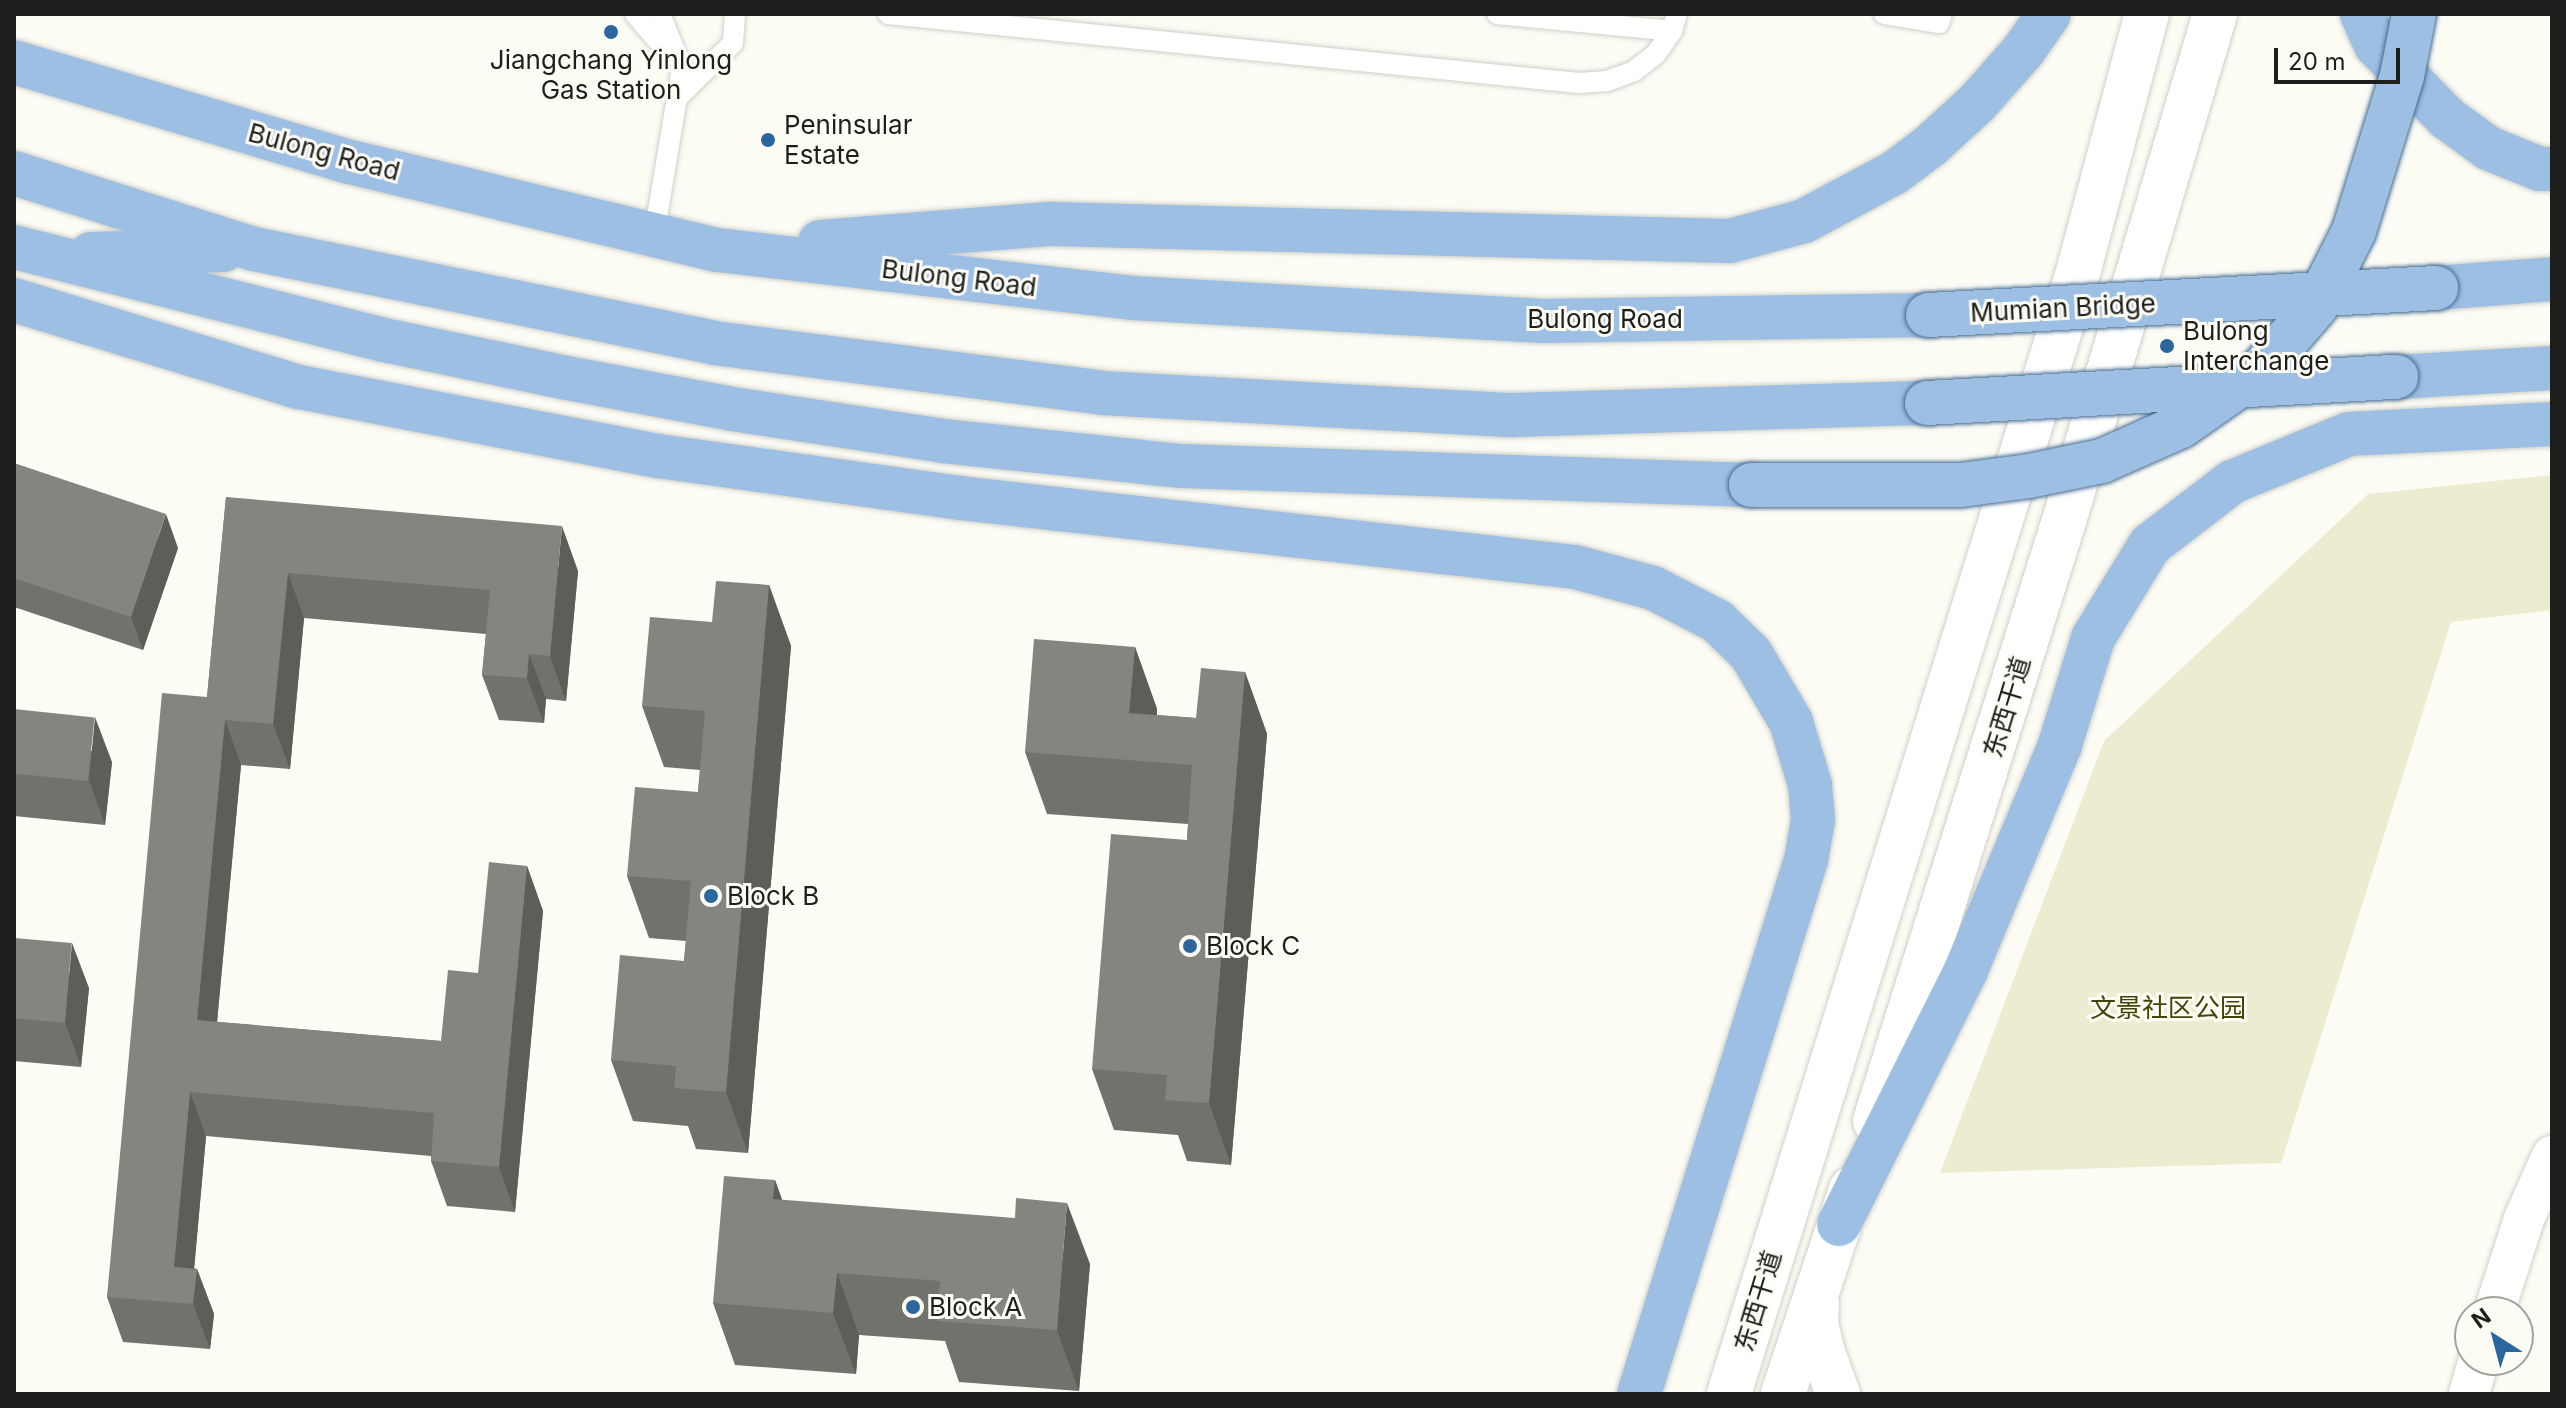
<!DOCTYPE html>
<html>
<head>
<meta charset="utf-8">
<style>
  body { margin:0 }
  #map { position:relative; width:2566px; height:1408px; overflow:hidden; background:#fcfcf5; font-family:Inter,"Noto Sans SC",sans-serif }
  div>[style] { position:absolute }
  .green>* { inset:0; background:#ececd1 }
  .roads { filter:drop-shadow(0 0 2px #d0d0ca) drop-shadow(0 0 2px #d0d0ca) }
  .lane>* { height:20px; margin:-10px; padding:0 10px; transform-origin:10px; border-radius:10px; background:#fff }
  .street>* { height:40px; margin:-20px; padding:0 20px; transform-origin:20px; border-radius:20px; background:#fff }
  .secondary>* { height:44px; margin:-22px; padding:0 22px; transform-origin:22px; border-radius:22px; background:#fff }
  .primary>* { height:44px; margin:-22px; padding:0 22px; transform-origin:22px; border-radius:22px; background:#9cbfe3 }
  .bridges { filter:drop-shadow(0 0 2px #456b91) drop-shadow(0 0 2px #456b91) }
  .primary-bridge>* { height:44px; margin:-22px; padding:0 22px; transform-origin:22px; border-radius:22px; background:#9cbfe3 }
  .wall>* { inset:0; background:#72726d }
  .shaded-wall>* { inset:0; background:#5d5d59 }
  .building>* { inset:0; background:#85857f; transform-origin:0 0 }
  .dots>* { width:22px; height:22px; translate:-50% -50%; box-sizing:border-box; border:4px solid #fcfcf5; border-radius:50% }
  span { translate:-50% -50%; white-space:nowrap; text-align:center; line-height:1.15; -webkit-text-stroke:6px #fcfcf5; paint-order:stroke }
  .poi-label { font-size:26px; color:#1e1e1c }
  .left { translate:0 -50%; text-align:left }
  .street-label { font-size:26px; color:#1e1e1c }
  .park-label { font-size:26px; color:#464309 }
  .frame { position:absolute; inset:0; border:16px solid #1e1e1c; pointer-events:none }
  .north { position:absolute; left:2454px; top:1296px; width:80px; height:80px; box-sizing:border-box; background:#fcfcf5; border:2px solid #a3a39e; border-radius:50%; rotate:324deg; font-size:22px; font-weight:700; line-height:32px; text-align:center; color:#1e1e1c }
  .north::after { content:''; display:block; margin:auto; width:28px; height:36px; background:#2b679e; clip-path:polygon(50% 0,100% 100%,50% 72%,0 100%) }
  .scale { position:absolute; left:2274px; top:48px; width:126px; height:36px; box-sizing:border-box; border:4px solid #1e1e1c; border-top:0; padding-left:10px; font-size:24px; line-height:28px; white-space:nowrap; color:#1e1e1c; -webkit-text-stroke:6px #fcfcf5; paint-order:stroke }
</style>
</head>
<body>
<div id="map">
  <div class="green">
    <i style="clip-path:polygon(2552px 475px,2552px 610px,2451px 622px,2281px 1163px,1940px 1173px,2104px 741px,2368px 494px)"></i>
  </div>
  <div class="roads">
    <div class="lane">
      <i style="left:635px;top:14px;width:55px;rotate:49.4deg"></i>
      <i style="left:888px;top:14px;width:694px;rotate:5.7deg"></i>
      <i style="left:1579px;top:83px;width:28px;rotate:-4deg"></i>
      <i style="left:1607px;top:81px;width:29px;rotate:-20deg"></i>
      <i style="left:1634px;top:71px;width:28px;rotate:-38deg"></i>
      <i style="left:1656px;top:54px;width:28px;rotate:-55deg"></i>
      <i style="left:1672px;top:31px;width:18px;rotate:-74deg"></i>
      <i style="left:1497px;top:14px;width:176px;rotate:5.5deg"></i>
      <i style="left:1884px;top:14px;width:56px;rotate:9.3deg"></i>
      <i style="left:1939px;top:23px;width:9px;rotate:-72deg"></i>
      <i style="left:677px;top:98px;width:78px;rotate:-44.5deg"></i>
      <i style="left:733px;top:43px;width:29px;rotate:-86deg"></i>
      <i style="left:654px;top:235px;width:169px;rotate:-80.5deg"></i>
      <i style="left:682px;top:68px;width:58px;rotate:-112.2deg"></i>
    </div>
    <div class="street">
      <i style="left:2494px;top:1312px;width:98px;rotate:-72.1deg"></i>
      <i style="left:2524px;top:1219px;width:69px;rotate:-66deg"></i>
      <i style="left:2469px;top:1394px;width:35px;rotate:-74deg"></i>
    </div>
    <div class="secondary">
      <i style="left:1875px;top:1121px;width:629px;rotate:-72.52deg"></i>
      <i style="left:2064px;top:521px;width:529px;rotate:-73.41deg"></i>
      <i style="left:1817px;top:1304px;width:19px;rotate:93deg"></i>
      <i style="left:1816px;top:1323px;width:28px;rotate:77deg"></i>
      <i style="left:1822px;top:1350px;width:47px;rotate:70deg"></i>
      <i style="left:1729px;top:1394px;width:1178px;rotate:-72.72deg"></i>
      <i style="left:2079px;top:269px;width:264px;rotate:-75.1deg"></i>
      <i style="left:1783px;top:1394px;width:216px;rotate:-71.6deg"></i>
    </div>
    <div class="primary">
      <i style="left:2362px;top:14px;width:34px;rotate:66deg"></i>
      <i style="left:2376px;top:45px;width:102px;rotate:45.8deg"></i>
      <i style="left:2447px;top:118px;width:51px;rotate:36.2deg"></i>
      <i style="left:2488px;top:148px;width:56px;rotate:22deg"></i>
      <i style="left:2540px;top:169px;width:12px"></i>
      <i style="left:14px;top:62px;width:346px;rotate:16.6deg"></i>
      <i style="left:346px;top:161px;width:382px;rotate:13.5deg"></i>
      <i style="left:718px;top:250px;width:417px;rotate:6.6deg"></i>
      <i style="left:1132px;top:298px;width:412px;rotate:3.2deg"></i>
      <i style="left:1543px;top:321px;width:385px;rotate:-0.9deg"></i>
      <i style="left:14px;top:173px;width:252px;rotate:17.6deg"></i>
      <i style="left:254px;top:249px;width:470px;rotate:11.5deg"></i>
      <i style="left:714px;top:343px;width:391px;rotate:7.3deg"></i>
      <i style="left:1102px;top:393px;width:410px;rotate:3.1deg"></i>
      <i style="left:1511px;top:415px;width:416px;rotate:-1.7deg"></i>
      <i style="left:820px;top:242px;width:232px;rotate:-4.5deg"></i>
      <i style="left:1051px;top:224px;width:679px;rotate:1.43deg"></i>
      <i style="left:1730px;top:241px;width:77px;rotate:-15.1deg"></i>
      <i style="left:1804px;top:221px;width:102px;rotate:-28.1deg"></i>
      <i style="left:1894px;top:173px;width:45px;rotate:-36.9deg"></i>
      <i style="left:1930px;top:146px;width:64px;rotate:-42.5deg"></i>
      <i style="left:1977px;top:103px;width:69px;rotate:-48.5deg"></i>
      <i style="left:2023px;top:51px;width:45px;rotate:-54.9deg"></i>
      <i style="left:14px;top:247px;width:382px;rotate:14.1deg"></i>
      <i style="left:384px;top:340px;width:187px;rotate:11.7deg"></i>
      <i style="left:567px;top:378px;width:168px;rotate:10.6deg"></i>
      <i style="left:732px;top:409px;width:213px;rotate:8.6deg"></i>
      <i style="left:943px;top:441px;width:240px;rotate:6deg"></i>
      <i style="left:1182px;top:466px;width:569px;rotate:1.91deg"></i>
      <i style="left:91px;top:254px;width:132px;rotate:-1.7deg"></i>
      <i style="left:2436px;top:288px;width:116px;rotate:-4.4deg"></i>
      <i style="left:14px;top:300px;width:298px;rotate:17deg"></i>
      <i style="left:299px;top:387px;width:366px;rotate:10.9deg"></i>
      <i style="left:658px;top:456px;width:305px;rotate:7.9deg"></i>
      <i style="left:960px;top:498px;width:619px;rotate:6.4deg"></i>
      <i style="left:1575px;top:567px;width:81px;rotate:15.1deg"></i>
      <i style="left:1653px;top:588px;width:72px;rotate:27.3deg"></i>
      <i style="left:1717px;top:621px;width:47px;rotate:44.1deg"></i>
      <i style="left:1751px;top:654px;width:79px;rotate:59.5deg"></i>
      <i style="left:1791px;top:722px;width:66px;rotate:73.2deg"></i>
      <i style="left:1810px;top:785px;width:35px;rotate:85deg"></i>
      <i style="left:1813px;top:820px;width:41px;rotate:99.9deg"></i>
      <i style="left:1806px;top:860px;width:560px;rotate:107.37deg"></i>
      <i style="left:2396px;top:377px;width:156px;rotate:-3.3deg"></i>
      <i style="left:1839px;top:1224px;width:284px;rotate:-63.4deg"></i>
      <i style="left:1966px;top:970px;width:241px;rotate:-67.3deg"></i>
      <i style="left:2059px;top:748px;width:115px;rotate:-72.8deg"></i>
      <i style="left:2093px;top:638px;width:109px;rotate:-58.5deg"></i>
      <i style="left:2150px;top:545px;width:103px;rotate:-37.5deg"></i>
      <i style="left:2232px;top:482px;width:126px;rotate:-22.3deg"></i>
      <i style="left:2349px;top:434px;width:203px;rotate:-2.8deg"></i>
    </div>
  </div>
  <div class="bridges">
    <div class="primary-bridge">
      <i style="left:1928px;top:315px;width:509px;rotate:-3.04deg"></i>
      <i style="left:1927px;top:403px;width:470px;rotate:-3.2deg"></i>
      <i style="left:1751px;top:485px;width:210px"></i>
      <i style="left:1961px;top:485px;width:69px;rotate:-7.5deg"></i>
      <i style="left:2029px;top:476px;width:75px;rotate:-11.6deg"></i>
      <i style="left:2102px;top:461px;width:86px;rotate:-23.9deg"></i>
      <i style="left:2181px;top:426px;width:98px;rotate:-35deg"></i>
      <i style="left:2261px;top:370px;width:84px;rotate:-49.3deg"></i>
      <i style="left:2316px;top:306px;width:84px;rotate:-63.1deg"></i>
      <i style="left:2354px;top:231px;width:162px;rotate:-72.8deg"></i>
      <i style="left:2402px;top:76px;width:63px;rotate:-79deg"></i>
    </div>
  </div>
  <div class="wall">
    <i style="clip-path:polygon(14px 463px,178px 548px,143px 650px,14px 607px)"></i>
    <i style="clip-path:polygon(226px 497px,578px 571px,566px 701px,546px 699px,544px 723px,499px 720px,482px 675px,486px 634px,304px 618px,290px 769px,241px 765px,217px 1022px,441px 1041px,478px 973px,527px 866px,543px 911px,515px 1212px,447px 1206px,431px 1161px,431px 1156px,206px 1136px,194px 1268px,197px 1269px,214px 1314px,210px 1349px,123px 1342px,107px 1297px,207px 697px)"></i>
    <i style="clip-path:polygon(769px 585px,791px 646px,748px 1153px,696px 1149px,688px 1126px,633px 1121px,611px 1060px,684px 961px,686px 941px,649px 938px,627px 876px,698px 792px,700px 770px,664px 767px,642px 706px,712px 622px)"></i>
    <i style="clip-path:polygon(1135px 647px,1157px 709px,1157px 715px,1196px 718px,1245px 672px,1267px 734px,1231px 1165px,1187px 1161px,1178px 1135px,1114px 1130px,1092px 1069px,1187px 840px,1188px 824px,1047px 814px,1025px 752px)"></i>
    <i style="clip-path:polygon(14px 709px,112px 762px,105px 825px,14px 816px)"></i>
    <i style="clip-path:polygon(14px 938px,89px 988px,81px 1067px,14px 1061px)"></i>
    <i style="clip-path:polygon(775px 1180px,782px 1200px,1090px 1264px,1079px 1391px,959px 1382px,945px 1341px,859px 1335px,856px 1374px,735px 1365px,713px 1303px)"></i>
  </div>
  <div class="shaded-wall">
    <i style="clip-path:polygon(166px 514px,178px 548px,143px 650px,131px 617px)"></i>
    <i style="clip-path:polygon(562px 526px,578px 571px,566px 701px,550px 656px)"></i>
    <i style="clip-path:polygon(288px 573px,304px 618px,290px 769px,273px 724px)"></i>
    <i style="clip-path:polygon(769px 585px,791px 646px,748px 1153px,726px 1092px)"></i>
    <i style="clip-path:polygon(1135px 647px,1157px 709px,1153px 762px,1129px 713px)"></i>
    <i style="clip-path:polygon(529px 654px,546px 699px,544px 723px,527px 678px)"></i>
    <i style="clip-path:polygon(1245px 672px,1267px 734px,1231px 1165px,1209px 1103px)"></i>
    <i style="clip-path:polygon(95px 717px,112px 762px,105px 825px,89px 780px)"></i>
    <i style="clip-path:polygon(225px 720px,241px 765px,213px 1065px,197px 1020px)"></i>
    <i style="clip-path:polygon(527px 866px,543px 911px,515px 1212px,499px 1167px)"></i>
    <i style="clip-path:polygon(72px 943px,89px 988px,81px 1067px,65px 1022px)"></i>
    <i style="clip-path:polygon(190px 1092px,206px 1136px,191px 1304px,174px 1267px)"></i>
    <i style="clip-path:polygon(775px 1180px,797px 1241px,773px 1199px)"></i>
    <i style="clip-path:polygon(1067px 1203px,1090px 1264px,1079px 1391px,1057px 1330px)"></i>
    <i style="clip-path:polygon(197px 1269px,214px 1314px,210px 1349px,193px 1304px)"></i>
    <i style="clip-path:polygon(837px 1273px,859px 1335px,856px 1374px,833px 1313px)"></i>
  </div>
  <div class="building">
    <i style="clip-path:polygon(14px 463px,166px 514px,131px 617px,14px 578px)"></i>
    <i style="clip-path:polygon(226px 497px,562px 526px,550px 656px,529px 654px,527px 678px,482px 675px,490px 590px,288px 573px,273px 724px,225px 720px,197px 1020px,441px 1041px,448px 970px,478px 973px,489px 862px,527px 866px,499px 1167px,431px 1161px,434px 1113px,190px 1092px,174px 1267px,197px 1269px,193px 1304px,107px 1297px,162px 693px,207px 697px)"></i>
    <i style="clip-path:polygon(716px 581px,769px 585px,726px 1092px,674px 1088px,676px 1066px,611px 1060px,620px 955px,684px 961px,691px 881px,627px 876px,635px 787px,698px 792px,705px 711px,642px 706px,650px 617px,712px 622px)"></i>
    <i style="clip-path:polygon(1034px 639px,1135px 647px,1129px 713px,1196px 718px,1201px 668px,1245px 672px,1209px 1103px,1165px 1100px,1167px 1075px,1092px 1069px,1111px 834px,1187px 840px,1192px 765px,1025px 752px)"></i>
    <i style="left:14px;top:709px;width:81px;height:64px;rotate:6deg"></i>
    <i style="left:14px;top:938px;width:58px;height:80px;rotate:5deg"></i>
    <i style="clip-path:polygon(724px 1176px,775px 1180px,773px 1199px,1015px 1218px,1016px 1198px,1067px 1203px,1057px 1330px,937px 1321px,940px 1281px,837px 1273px,833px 1313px,713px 1303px)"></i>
  </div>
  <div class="dots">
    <i style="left:611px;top:32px;background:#2b679e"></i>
    <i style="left:768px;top:140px;background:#2b679e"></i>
    <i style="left:2167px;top:346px;background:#2b679e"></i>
    <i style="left:711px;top:896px;background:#2b679e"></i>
    <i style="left:1190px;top:946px;background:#2b679e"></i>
    <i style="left:913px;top:1307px;background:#2b679e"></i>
  </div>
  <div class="poi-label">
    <span style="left:611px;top:75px">Jiangchang Yinlong<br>Gas Station</span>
    <span class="left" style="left:784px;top:140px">Peninsular<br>Estate</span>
    <span class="left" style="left:2183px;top:346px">Bulong<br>Interchange</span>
    <span class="left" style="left:727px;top:896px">Block B</span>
    <span class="left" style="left:1206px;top:946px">Block C</span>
    <span class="left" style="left:929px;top:1307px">Block A</span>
  </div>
  <div class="street-label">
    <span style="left:324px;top:152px;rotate:15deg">Bulong Road</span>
    <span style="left:959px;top:278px;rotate:7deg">Bulong Road</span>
    <span style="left:2063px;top:308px;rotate:-3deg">Mumian Bridge</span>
    <span style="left:1605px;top:319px">Bulong Road</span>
    <span style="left:2007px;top:707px;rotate:-73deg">东西干道</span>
    <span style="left:1758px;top:1301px;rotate:-73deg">东西干道</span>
  </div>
  <div class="park-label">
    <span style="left:2168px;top:1008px">文景社区公园</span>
  </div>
  <div class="frame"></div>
  <div class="north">N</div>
  <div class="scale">20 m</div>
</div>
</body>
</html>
